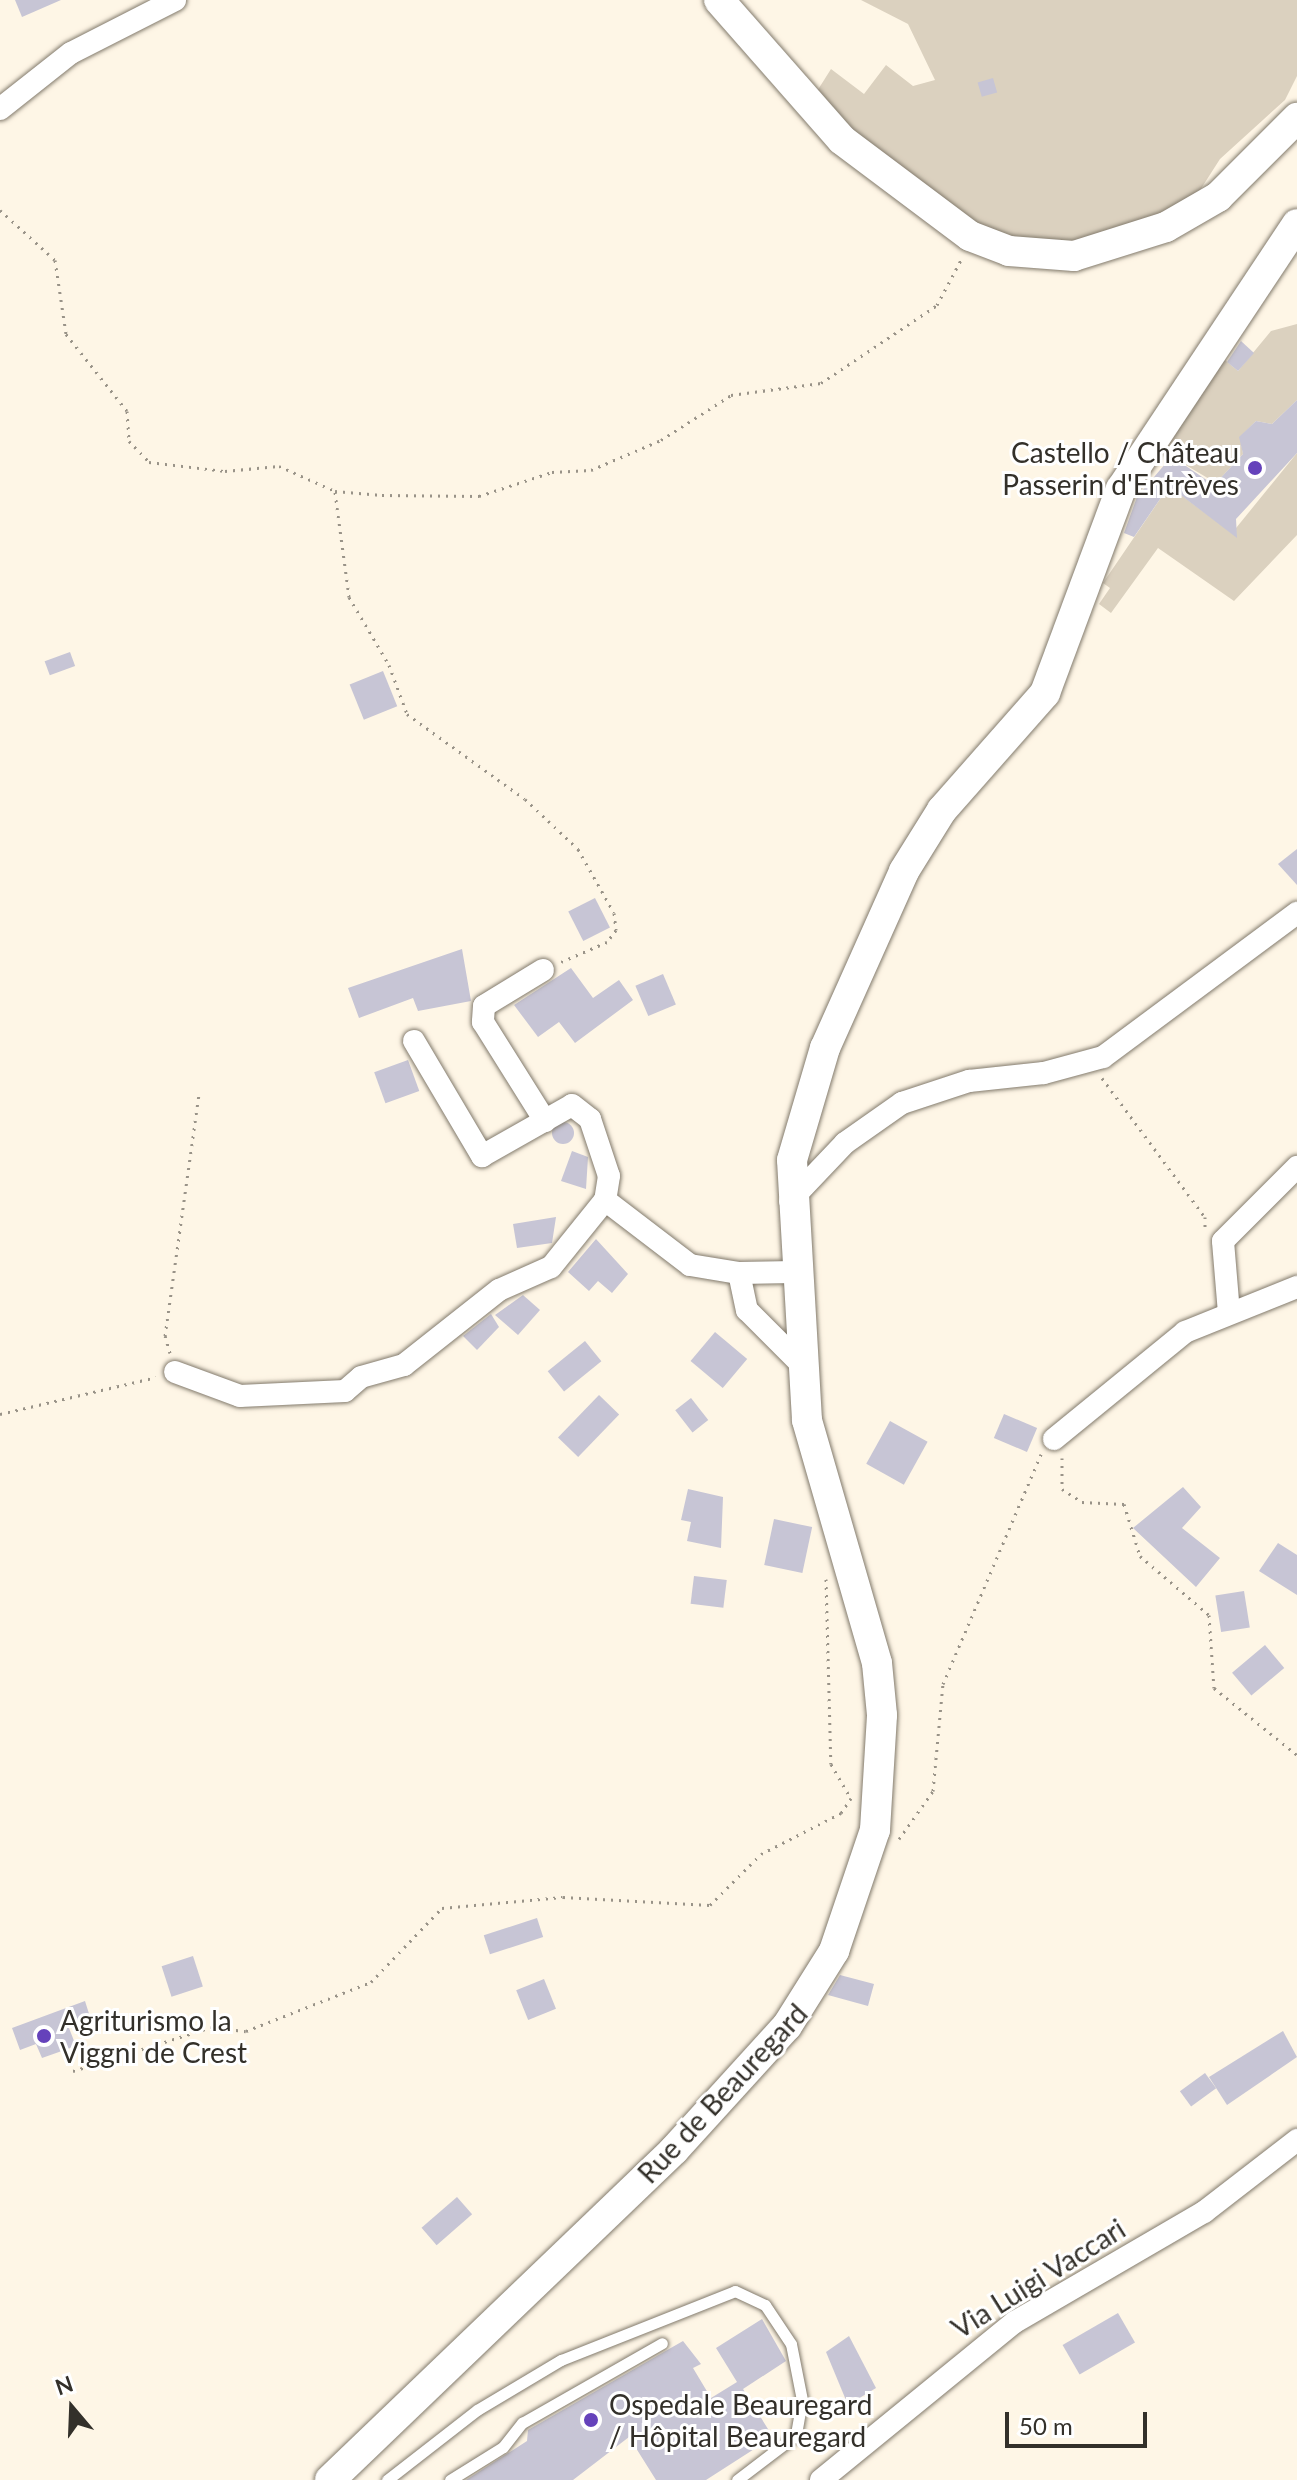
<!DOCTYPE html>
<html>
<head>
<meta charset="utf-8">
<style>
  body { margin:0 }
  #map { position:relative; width:1297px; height:2480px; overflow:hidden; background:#fef6e6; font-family:Lato,sans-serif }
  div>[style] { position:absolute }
  .green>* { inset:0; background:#dbd1bf }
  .building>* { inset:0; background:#c7c5d5; transform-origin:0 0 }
  .round { border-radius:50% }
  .path>* { height:3px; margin-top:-1.5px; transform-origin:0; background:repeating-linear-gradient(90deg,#999388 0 2px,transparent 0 8px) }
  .roads { filter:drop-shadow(0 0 2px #827a6c) drop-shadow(0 0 2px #827a6c) }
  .lane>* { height:11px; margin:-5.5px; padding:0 5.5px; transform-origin:5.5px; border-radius:5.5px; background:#fff }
  .street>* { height:22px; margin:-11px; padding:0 11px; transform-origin:11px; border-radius:11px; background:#fff }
  .secondary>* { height:30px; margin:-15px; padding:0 15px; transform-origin:15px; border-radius:15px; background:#fff }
  .dots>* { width:22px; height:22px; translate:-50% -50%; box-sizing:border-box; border:4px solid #fff; border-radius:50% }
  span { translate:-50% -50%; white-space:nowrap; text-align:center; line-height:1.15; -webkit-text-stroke:6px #fff; paint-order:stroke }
  .poi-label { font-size:28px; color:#33302a }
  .right { translate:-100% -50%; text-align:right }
  .left { translate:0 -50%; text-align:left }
  .street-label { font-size:28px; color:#33302a }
  .north { position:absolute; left:32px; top:2368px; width:80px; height:80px; -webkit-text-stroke:6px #fff; paint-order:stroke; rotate:341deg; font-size:22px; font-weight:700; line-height:32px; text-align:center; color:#33302a }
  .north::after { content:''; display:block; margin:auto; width:28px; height:36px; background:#33302a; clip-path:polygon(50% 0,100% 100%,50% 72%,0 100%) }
  .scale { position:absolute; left:1005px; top:2412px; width:142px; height:36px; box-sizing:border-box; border:4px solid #33302a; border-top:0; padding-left:10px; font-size:24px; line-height:28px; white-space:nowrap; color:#33302a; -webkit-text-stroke:6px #fff; paint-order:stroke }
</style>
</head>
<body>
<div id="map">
  <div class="green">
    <i style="clip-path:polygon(861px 0,1297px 0,1297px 76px,1285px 100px,1220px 159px,1195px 198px,1144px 224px,1062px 245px,1018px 242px,974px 226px,926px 194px,814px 96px,831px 69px,864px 94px,886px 65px,913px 86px,935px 80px,908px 24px)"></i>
    <i style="clip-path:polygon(1297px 324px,1297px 400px,1272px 424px,1256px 421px,1240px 437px,1243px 454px,1216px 483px,1184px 464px,1178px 471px,1167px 463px,1160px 450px,1225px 360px,1238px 371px,1271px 331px)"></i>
    <i style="clip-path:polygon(1297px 453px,1297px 535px,1234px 601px,1158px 548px,1111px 613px,1099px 604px,1110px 588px,1103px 583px,1169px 486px,1232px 533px)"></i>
  </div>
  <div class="building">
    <i style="clip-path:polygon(15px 0,61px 0,22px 17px)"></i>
    <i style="left:993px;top:78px;width:15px;height:16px;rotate:74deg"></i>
    <i style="clip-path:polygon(1241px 341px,1254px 353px,1238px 371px,1227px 362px)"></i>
    <i style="clip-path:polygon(1297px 400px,1297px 453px,1236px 519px,1237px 538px,1169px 486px,1134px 537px,1124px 533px,1137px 497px,1177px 450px,1188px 458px,1183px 464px,1214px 485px,1243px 454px,1239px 437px,1256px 421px,1272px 424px)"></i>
    <i style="left:70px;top:652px;width:15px;height:27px;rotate:70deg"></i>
    <i style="left:383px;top:671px;width:38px;height:36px;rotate:68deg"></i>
    <i style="clip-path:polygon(1297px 849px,1297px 885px,1278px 864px)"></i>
    <i style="left:595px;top:898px;width:33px;height:30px;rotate:63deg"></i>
    <i style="clip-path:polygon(462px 949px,471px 1001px,418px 1011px,413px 998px,359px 1018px,348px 988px)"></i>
    <i style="clip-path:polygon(571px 968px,593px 998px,619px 980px,633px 1000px,575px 1043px,559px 1022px,538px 1037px,514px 1005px)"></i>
    <i style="left:663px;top:974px;width:33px;height:30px;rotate:67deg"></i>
    <i style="left:408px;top:1060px;width:33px;height:36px;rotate:70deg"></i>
    <i class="round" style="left:552px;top:1122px;width:22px;height:22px"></i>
    <i style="clip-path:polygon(572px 1151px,588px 1157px,586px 1189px,561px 1181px)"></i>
    <i style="clip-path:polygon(556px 1217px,552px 1243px,517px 1248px,513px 1224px)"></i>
    <i style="clip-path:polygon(596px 1239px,628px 1274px,612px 1293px,598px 1281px,589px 1291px,568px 1272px)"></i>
    <i style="clip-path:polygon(523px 1295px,540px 1310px,518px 1335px,495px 1315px)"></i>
    <i style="clip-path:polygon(491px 1314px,499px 1327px,477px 1350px,463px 1336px)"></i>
    <i style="left:715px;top:1332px;width:42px;height:38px;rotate:40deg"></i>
    <i style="left:585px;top:1341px;width:26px;height:48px;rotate:51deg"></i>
    <i style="left:599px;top:1395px;width:28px;height:59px;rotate:44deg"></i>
    <i style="left:691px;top:1398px;width:28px;height:20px;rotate:52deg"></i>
    <i style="left:1004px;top:1414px;width:36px;height:26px;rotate:23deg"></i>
    <i style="left:890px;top:1421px;width:43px;height:49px;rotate:29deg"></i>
    <i style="clip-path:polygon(1183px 1487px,1201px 1507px,1182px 1528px,1220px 1558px,1196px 1587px,1133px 1528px)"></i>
    <i style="clip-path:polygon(688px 1489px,723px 1497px,721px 1548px,687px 1541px,691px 1522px,681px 1520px)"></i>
    <i style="left:774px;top:1519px;width:39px;height:47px;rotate:12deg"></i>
    <i style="clip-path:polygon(1278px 1543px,1297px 1555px,1297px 1595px,1259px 1571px)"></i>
    <i style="left:694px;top:1576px;width:33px;height:28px;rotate:7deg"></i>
    <i style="left:1244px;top:1591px;width:37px;height:29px;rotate:81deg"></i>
    <i style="left:1265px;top:1645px;width:30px;height:43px;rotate:50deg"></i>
    <i style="left:537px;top:1918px;width:20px;height:56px;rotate:72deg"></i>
    <i style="left:193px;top:1956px;width:32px;height:33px;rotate:72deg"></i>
    <i style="clip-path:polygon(840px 1975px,874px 1984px,868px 2006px,828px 1995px)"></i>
    <i style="left:544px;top:1979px;width:32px;height:30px;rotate:68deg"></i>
    <i style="clip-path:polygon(85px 2001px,91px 2020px,69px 2028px,76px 2046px,42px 2058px,36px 2044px,20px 2050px,12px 2028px)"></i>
    <i style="clip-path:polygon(1283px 2031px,1297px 2057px,1227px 2105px,1209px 2077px)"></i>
    <i style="left:1205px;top:2073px;width:19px;height:31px;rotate:54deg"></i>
    <i style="left:457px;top:2197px;width:23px;height:47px;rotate:49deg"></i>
    <i style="left:1118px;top:2313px;width:34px;height:64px;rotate:60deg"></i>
    <i style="clip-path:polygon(762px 2319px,786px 2361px,743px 2389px,773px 2437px,706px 2480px,656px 2480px,629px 2437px,573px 2480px,466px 2480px,527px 2441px,528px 2430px,683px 2341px,701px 2364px,693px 2368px,711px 2398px,737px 2382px,716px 2348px)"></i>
    <i style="clip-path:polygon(849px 2336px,876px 2388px,848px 2405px,826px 2352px)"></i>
  </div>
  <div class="path">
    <i style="left:0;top:210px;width:74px;rotate:42.3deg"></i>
    <i style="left:55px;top:260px;width:75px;rotate:81.5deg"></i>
    <i style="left:66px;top:334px;width:98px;rotate:51.6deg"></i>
    <i style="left:127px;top:411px;width:30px;rotate:86deg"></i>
    <i style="left:129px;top:441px;width:29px;rotate:46deg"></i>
    <i style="left:149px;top:462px;width:77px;rotate:6.8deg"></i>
    <i style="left:225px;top:471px;width:54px;rotate:-5.3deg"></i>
    <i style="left:279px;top:466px;width:61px;rotate:24.1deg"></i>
    <i style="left:335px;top:491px;width:47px;rotate:4.9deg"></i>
    <i style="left:382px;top:495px;width:97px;rotate:0.6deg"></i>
    <i style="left:479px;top:496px;width:77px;rotate:-18.2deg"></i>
    <i style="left:552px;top:472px;width:39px;rotate:-3deg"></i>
    <i style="left:591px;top:470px;width:76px;rotate:-23.2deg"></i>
    <i style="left:661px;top:440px;width:83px;rotate:-32.7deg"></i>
    <i style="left:731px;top:395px;width:91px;rotate:-7.6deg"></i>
    <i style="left:821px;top:383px;width:140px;rotate:-33.9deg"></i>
    <i style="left:937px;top:305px;width:53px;rotate:-62deg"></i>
    <i style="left:335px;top:492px;width:106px;rotate:82.4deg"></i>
    <i style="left:349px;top:597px;width:79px;rotate:59.5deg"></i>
    <i style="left:389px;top:665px;width:52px;rotate:69.8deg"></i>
    <i style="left:407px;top:714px;width:145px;rotate:35.8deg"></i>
    <i style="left:525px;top:799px;width:73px;rotate:43.3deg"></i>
    <i style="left:578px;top:849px;width:73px;rotate:60.6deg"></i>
    <i style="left:614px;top:913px;width:17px;rotate:83deg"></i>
    <i style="left:616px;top:930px;width:15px;rotate:127deg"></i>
    <i style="left:607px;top:942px;width:50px;rotate:156.5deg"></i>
    <i style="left:1102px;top:1078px;width:173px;rotate:53.5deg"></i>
    <i style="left:1205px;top:1217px;width:11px;rotate:90deg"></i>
    <i style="left:170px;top:1353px;width:18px;rotate:-106deg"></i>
    <i style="left:165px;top:1336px;width:243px;rotate:-82deg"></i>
    <i style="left:0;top:1414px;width:160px;rotate:-13.3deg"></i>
    <i style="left:1062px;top:1458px;width:31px;rotate:90deg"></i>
    <i style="left:1062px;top:1489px;width:24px;rotate:33deg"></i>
    <i style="left:1082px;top:1502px;width:42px;rotate:2.7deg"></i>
    <i style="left:1124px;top:1504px;width:54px;rotate:72.9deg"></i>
    <i style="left:1140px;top:1556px;width:91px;rotate:40.5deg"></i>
    <i style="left:1209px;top:1615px;width:73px;rotate:86.1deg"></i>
    <i style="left:1214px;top:1688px;width:107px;rotate:38.9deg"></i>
    <i style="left:826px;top:1579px;width:185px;rotate:88.5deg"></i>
    <i style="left:831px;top:1764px;width:39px;rotate:60deg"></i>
    <i style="left:899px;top:1839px;width:59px;rotate:-54.7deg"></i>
    <i style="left:933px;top:1791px;width:107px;rotate:-84.7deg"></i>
    <i style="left:943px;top:1684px;width:250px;rotate:-66.9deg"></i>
    <i style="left:73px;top:2071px;width:146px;rotate:-17.6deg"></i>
    <i style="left:212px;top:2027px;width:34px;rotate:7deg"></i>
    <i style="left:246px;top:2031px;width:134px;rotate:-21.4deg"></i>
    <i style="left:371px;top:1982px;width:103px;rotate:-46.2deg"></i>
    <i style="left:442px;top:1908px;width:121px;rotate:-5.2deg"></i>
    <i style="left:563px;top:1897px;width:147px;rotate:3.1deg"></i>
    <i style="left:710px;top:1905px;width:72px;rotate:-45deg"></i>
    <i style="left:761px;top:1854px;width:90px;rotate:-27.1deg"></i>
    <i style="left:841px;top:1813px;width:18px;rotate:-56deg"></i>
  </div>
  <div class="roads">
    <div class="lane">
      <i style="left:387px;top:2480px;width:114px;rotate:-37.9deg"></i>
      <i style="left:477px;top:2410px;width:98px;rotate:-30.8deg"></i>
      <i style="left:561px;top:2360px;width:187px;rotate:-21.6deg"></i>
      <i style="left:735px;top:2291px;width:33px;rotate:25deg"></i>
      <i style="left:765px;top:2305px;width:47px;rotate:56.3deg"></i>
      <i style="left:791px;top:2344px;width:57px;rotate:78.9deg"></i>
      <i style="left:802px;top:2400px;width:36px;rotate:100deg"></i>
      <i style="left:796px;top:2435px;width:74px;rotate:142.7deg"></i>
      <i style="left:450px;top:2480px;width:62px;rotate:-31.9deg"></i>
      <i style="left:503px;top:2447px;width:31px;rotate:-52deg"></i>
      <i style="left:522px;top:2423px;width:161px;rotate:-29.7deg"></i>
    </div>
    <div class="street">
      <i style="left:0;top:109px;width:90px;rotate:-38.3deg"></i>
      <i style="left:71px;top:53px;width:117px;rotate:-27deg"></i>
      <i style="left:543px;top:970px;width:69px;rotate:148.6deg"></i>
      <i style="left:484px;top:1006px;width:16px;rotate:94deg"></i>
      <i style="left:483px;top:1022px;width:117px;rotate:57.9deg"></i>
      <i style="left:414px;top:1041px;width:134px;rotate:59.4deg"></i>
      <i style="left:482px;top:1156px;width:103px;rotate:-29.5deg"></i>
      <i style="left:572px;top:1105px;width:23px;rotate:38deg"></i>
      <i style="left:590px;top:1119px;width:60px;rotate:71.6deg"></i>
      <i style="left:609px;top:1176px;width:24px;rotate:99deg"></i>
      <i style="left:605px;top:1200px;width:107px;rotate:37.4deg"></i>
      <i style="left:690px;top:1265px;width:50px;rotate:9.3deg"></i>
      <i style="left:739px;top:1273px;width:38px;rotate:78deg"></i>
      <i style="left:747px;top:1310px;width:72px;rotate:45deg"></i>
      <i style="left:790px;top:1201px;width:80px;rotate:-46.5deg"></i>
      <i style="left:845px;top:1143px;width:70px;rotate:-35.1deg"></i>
      <i style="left:902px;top:1103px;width:71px;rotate:-18.2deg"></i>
      <i style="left:969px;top:1081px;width:75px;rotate:-6.1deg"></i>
      <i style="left:1044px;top:1073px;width:61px;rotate:-15.2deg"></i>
      <i style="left:1103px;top:1057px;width:242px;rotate:-36.6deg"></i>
      <i style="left:739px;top:1273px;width:55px;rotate:-1deg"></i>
      <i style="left:1229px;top:1313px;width:72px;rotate:-94.8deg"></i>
      <i style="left:1223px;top:1241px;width:105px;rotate:-45deg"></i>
      <i style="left:175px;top:1372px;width:69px;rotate:20.3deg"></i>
      <i style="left:240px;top:1396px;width:105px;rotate:-2.7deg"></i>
      <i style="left:345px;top:1391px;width:21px;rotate:-41deg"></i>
      <i style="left:361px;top:1377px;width:45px;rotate:-15.6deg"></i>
      <i style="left:404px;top:1365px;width:121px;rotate:-38.3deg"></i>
      <i style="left:499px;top:1290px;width:57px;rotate:-23.9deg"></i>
      <i style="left:551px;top:1267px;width:86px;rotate:-51.1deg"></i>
      <i style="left:1054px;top:1439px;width:169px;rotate:-39.2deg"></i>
      <i style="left:1185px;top:1332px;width:121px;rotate:-21.9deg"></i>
      <i style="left:821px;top:2480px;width:250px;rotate:-39.2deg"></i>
      <i style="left:1015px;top:2322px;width:219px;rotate:-30.2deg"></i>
      <i style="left:1204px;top:2212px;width:118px;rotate:-37.7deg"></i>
    </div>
    <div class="secondary">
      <i style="left:719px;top:0;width:186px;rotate:48.7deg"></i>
      <i style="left:842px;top:140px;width:160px;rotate:36.9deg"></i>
      <i style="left:970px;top:236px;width:42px;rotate:21deg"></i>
      <i style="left:1009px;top:251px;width:65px;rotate:4.4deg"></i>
      <i style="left:1074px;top:256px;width:96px;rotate:-17.5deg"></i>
      <i style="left:1166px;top:227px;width:60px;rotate:-30deg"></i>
      <i style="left:1218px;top:197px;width:112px;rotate:-45deg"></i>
      <i style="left:330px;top:2480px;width:477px;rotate:-43.8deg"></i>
      <i style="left:674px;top:2150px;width:168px;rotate:-47.7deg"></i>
      <i style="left:787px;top:2026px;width:89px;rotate:-57.9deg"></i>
      <i style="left:834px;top:1951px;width:128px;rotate:-71.3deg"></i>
      <i style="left:875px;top:1830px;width:115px;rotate:-86.5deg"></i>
      <i style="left:882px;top:1715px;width:52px;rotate:-95.5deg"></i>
      <i style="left:877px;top:1663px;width:253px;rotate:-106.1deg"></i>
      <i style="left:807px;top:1420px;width:260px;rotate:-93.3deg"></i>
      <i style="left:792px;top:1160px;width:117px;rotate:-73.6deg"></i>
      <i style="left:825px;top:1048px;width:194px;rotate:-65.9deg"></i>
      <i style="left:904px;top:871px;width:72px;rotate:-58.1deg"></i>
      <i style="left:942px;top:810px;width:156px;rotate:-48.6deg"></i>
      <i style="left:1045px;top:693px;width:218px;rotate:-69.6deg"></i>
      <i style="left:1121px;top:489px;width:318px;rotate:-56.4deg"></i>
    </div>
  </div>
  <div class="dots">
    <i style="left:1255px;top:468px;background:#6542bb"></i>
    <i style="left:44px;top:2036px;background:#6542bb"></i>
    <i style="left:591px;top:2420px;background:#6542bb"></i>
  </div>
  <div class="poi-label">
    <span class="right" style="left:1239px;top:468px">Castello / Château<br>Passerin d'Entrèves</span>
    <span class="left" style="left:60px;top:2036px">Agriturismo la<br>Viggni de Crest</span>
    <span class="left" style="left:609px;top:2420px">Ospedale Beauregard<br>/ Hôpital Beauregard</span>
  </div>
  <div class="street-label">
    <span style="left:722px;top:2093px;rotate:-47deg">Rue de Beauregard</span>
    <span style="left:1038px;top:2278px;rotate:-32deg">Via Luigi Vaccari</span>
  </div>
  <div class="north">N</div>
  <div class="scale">50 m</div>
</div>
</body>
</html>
